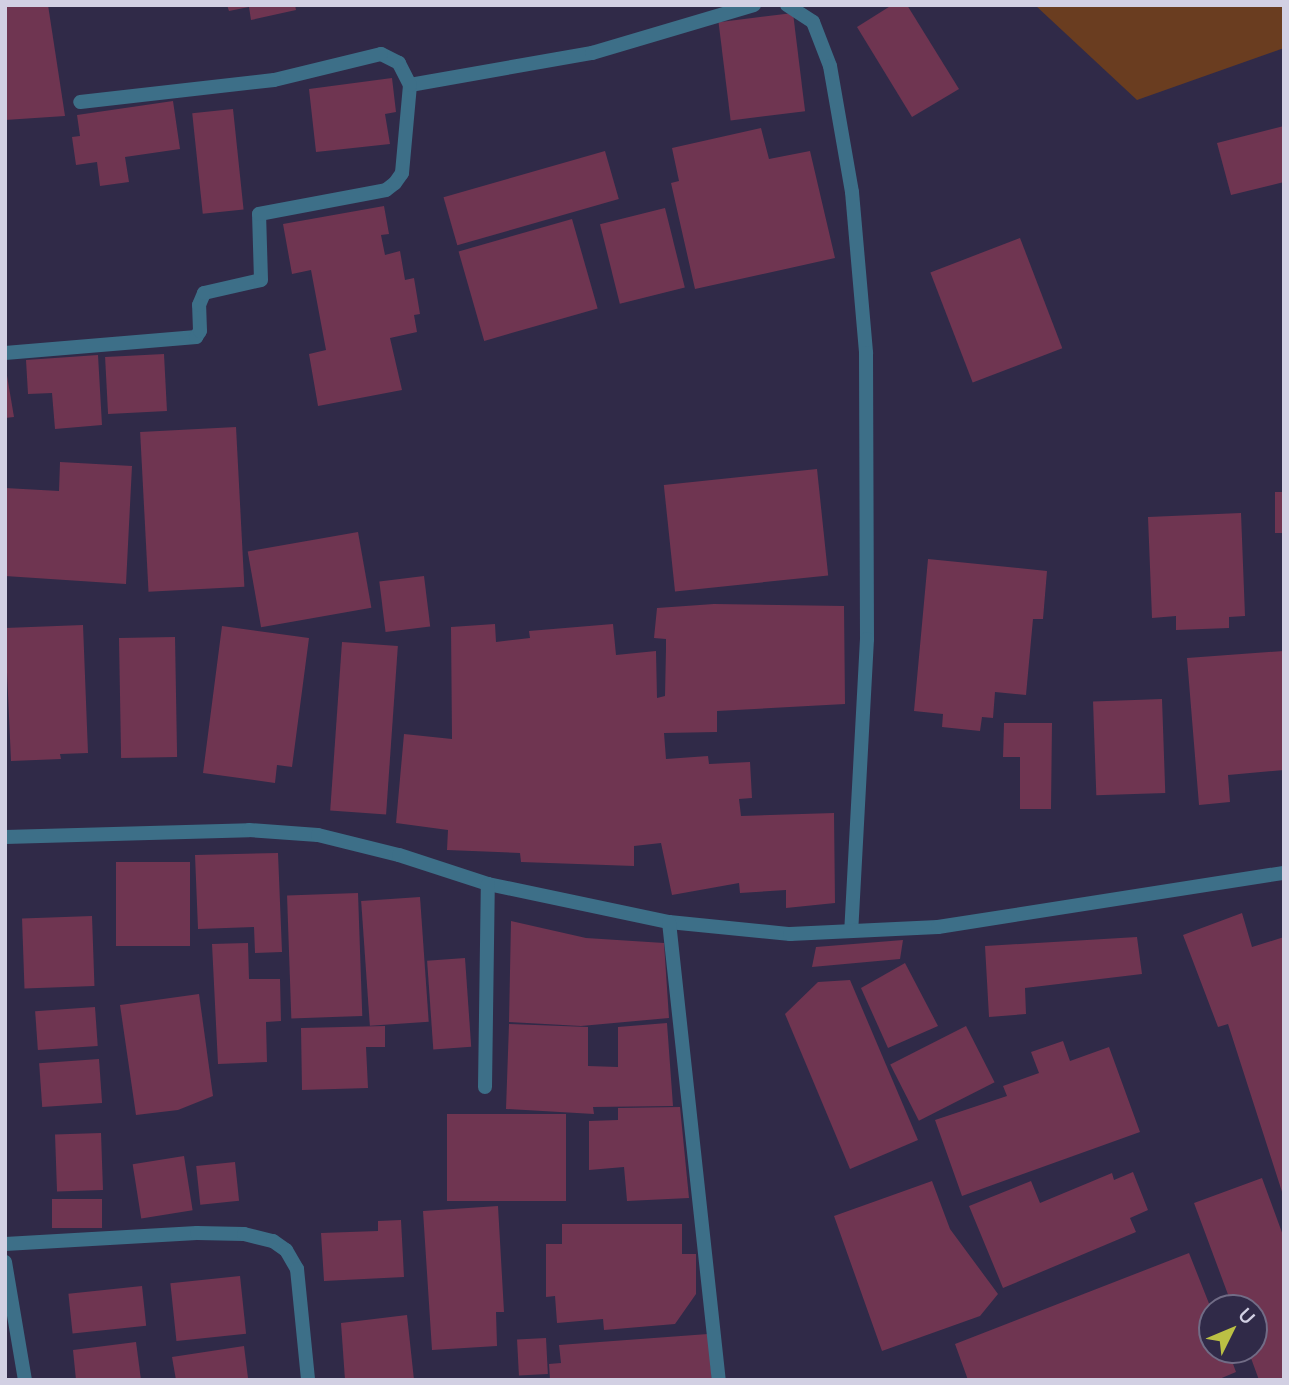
<!DOCTYPE html>
<html>
<head>
<meta charset="utf-8">
<style>
  body { margin:0 }
  #map { position:relative; width:1289px; height:1385px; overflow:hidden; background:#302a48; font-family:Manrope,sans-serif }
  div>[style] { position:absolute }
  .green>* { inset:0; background:#6a3d20 }
  .building>* { inset:0; background:#6f3551; transform-origin:0 0 }
  .minor>* { height:14px; margin:-7px; padding:0 7px; transform-origin:7px; border-radius:7px; background:#3d6f88 }
  span { translate:-50% -50%; white-space:nowrap; text-align:center; line-height:1.15; -webkit-text-stroke:6px #302a48; paint-order:stroke }
  .frame { position:absolute; inset:0; border:7px solid #d2d0e3; pointer-events:none }
  .north { position:absolute; left:1198px; top:1294px; width:70px; height:70px; box-sizing:border-box; background:#302a48; border:2px solid #716c86; border-radius:50%; rotate:47deg; font-size:19px; font-weight:700; line-height:28px; text-align:center; color:#d2d0e3 }
  .north::after { content:''; display:block; margin:auto; width:24px; height:32px; background:#bbc044; clip-path:polygon(50% 0,100% 100%,50% 72%,0 100%) }
</style>
</head>
<body>
<div id="map">
  <div class="green">
    <i style="clip-path:polygon(1035px 5px,1284px 5px,1284px 48px,1137px 100px)"></i>
  </div>
  <div class="building">
    <i style="clip-path:polygon(5px 5px,48px 5px,65px 116px,5px 120px)"></i>
    <i style="clip-path:polygon(227px 5px,295px 5px,296px 10px,251px 20px,249px 7px,229px 11px)"></i>
    <i style="clip-path:polygon(892px 5px,907px 5px,959px 89px,912px 117px,857px 27px)"></i>
    <i style="left:793px;top:13px;width:99px;height:75px;rotate:83deg"></i>
    <i style="clip-path:polygon(392px 78px,396px 112px,385px 114px,390px 144px,316px 152px,309px 89px)"></i>
    <i style="clip-path:polygon(173px 101px,180px 149px,125px 157px,129px 182px,100px 186px,97px 162px,76px 165px,72px 137px,80px 136px,77px 115px)"></i>
    <i style="left:233px;top:109px;width:101px;height:41px;rotate:84deg"></i>
    <i style="clip-path:polygon(1284px 126px,1284px 182px,1231px 195px,1217px 143px)"></i>
    <i style="clip-path:polygon(761px 128px,769px 159px,810px 151px,835px 258px,695px 289px,671px 183px,679px 181px,672px 148px)"></i>
    <i style="left:605px;top:151px;width:50px;height:168px;rotate:74deg"></i>
    <i style="clip-path:polygon(384px 206px,389px 234px,381px 235px,385px 255px,400px 251px,405px 280px,414px 278px,420px 314px,414px 315px,417px 332px,390px 338px,402px 390px,318px 406px,309px 354px,326px 350px,311px 270px,292px 274px,283px 224px)"></i>
    <i style="left:665px;top:208px;width:82px;height:67px;rotate:76deg"></i>
    <i style="left:572px;top:219px;width:93px;height:118px;rotate:74deg"></i>
    <i style="left:1020px;top:238px;width:118px;height:96px;rotate:69deg"></i>
    <i style="left:164px;top:354px;width:57px;height:59px;rotate:87deg"></i>
    <i style="clip-path:polygon(98px 355px,102px 425px,55px 429px,52px 393px,28px 394px,26px 360px)"></i>
    <i style="clip-path:polygon(5px 364px,14px 417px,5px 418px)"></i>
    <i style="left:236px;top:427px;width:160px;height:96px;rotate:87deg"></i>
    <i style="clip-path:polygon(60px 462px,132px 466px,126px 584px,5px 576px,5px 488px,59px 491px)"></i>
    <i style="left:817px;top:469px;width:107px;height:154px;rotate:84deg"></i>
    <i style="left:1275px;top:492px;width:9px;height:41px"></i>
    <i style="clip-path:polygon(1241px 513px,1245px 616px,1229px 617px,1229px 628px,1176px 630px,1176px 616px,1152px 618px,1148px 517px)"></i>
    <i style="left:358px;top:532px;width:77px;height:112px;rotate:80deg"></i>
    <i style="clip-path:polygon(928px 559px,1047px 571px,1043px 619px,1033px 619px,1026px 695px,995px 692px,993px 718px,982px 717px,980px 731px,942px 727px,943px 714px,914px 711px)"></i>
    <i style="left:424px;top:576px;width:51px;height:45px;rotate:83deg"></i>
    <i style="clip-path:polygon(714px 604px,844px 606px,845px 704px,717px 711px,717px 732px,664px 733px,666px 759px,708px 756px,709px 764px,750px 762px,752px 798px,739px 799px,741px 816px,834px 813px,835px 903px,786px 908px,786px 890px,740px 893px,739px 883px,672px 895px,661px 843px,634px 846px,634px 866px,521px 862px,520px 853px,447px 850px,448px 830px,396px 823px,404px 734px,452px 739px,451px 627px,495px 624px,496px 642px,530px 638px,529px 631px,613px 624px,616px 655px,656px 651px,657px 698px,665px 696px,666px 648px,666px 639px,654px 638px,657px 608px)"></i>
    <i style="clip-path:polygon(83px 625px,88px 753px,60px 754px,61px 759px,11px 761px,5px 628px)"></i>
    <i style="clip-path:polygon(222px 626px,309px 638px,292px 767px,277px 765px,275px 783px,203px 773px)"></i>
    <i style="left:175px;top:637px;width:120px;height:56px;rotate:89deg"></i>
    <i style="left:342px;top:642px;width:56px;height:169px;rotate:4deg"></i>
    <i style="clip-path:polygon(1284px 651px,1284px 770px,1228px 775px,1230px 802px,1199px 805px,1187px 658px)"></i>
    <i style="left:1162px;top:699px;width:94px;height:69px;rotate:88deg"></i>
    <i style="clip-path:polygon(1004px 723px,1052px 723px,1051px 809px,1020px 809px,1020px 757px,1003px 757px)"></i>
    <i style="clip-path:polygon(278px 853px,282px 952px,255px 953px,254px 927px,198px 929px,195px 855px)"></i>
    <i style="left:116px;top:862px;width:74px;height:84px"></i>
    <i style="left:358px;top:893px;width:123px;height:71px;rotate:88deg"></i>
    <i style="left:420px;top:897px;width:125px;height:59px;rotate:86deg"></i>
    <i style="clip-path:polygon(1242px 913px,1252px 947px,1284px 937px,1283px 1195px,1228px 1024px,1218px 1027px,1183px 935px)"></i>
    <i style="left:92px;top:916px;width:70px;height:70px;rotate:88deg"></i>
    <i style="clip-path:polygon(511px 921px,586px 938px,664px 943px,669px 1018px,581px 1026px,509px 1022px)"></i>
    <i style="clip-path:polygon(1137px 937px,1142px 974px,1025px 988px,1026px 1014px,989px 1017px,985px 946px)"></i>
    <i style="clip-path:polygon(903px 940px,900px 959px,812px 967px,816px 947px)"></i>
    <i style="clip-path:polygon(248px 943px,249px 979px,280px 979px,281px 1021px,266px 1022px,267px 1062px,218px 1064px,212px 944px)"></i>
    <i style="left:465px;top:958px;width:89px;height:38px;rotate:86deg"></i>
    <i style="clip-path:polygon(905px 963px,938px 1026px,888px 1048px,861px 988px)"></i>
    <i style="clip-path:polygon(850px 980px,918px 1140px,850px 1169px,785px 1014px,818px 982px)"></i>
    <i style="clip-path:polygon(199px 994px,213px 1096px,178px 1110px,136px 1115px,120px 1005px)"></i>
    <i style="left:95px;top:1007px;width:39px;height:60px;rotate:86deg"></i>
    <i style="clip-path:polygon(667px 1023px,673px 1106px,593px 1107px,594px 1114px,506px 1109px,509px 1024px,588px 1027px,588px 1066px,618px 1067px,618px 1027px)"></i>
    <i style="clip-path:polygon(385px 1026px,385px 1047px,366px 1047px,368px 1088px,302px 1090px,301px 1028px)"></i>
    <i style="left:966px;top:1026px;width:63px;height:85px;rotate:63deg"></i>
    <i style="clip-path:polygon(1063px 1041px,1070px 1061px,1109px 1047px,1140px 1132px,962px 1196px,935px 1120px,1007px 1096px,1003px 1086px,1039px 1073px,1031px 1052px)"></i>
    <i style="left:99px;top:1059px;width:44px;height:60px;rotate:86deg"></i>
    <i style="clip-path:polygon(680px 1107px,689px 1198px,627px 1201px,624px 1167px,589px 1170px,589px 1121px,618px 1120px,618px 1108px)"></i>
    <i style="left:447px;top:1114px;width:119px;height:87px"></i>
    <i style="left:101px;top:1133px;width:57px;height:46px;rotate:88deg"></i>
    <i style="left:184px;top:1156px;width:55px;height:52px;rotate:81deg"></i>
    <i style="left:235px;top:1162px;width:39px;height:39px;rotate:84deg"></i>
    <i style="clip-path:polygon(1133px 1172px,1148px 1210px,1130px 1218px,1136px 1232px,1003px 1288px,969px 1206px,1031px 1181px,1040px 1203px,1112px 1173px,1114px 1180px)"></i>
    <i style="clip-path:polygon(1262px 1178px,1284px 1238px,1284px 1380px,1259px 1380px,1248px 1350px,1254px 1350px,1254px 1308px,1233px 1308px,1194px 1203px)"></i>
    <i style="clip-path:polygon(932px 1181px,950px 1229px,998px 1294px,980px 1316px,882px 1351px,834px 1216px)"></i>
    <i style="left:102px;top:1199px;width:29px;height:50px;rotate:90deg"></i>
    <i style="clip-path:polygon(498px 1206px,504px 1312px,496px 1312px,497px 1346px,432px 1350px,423px 1211px)"></i>
    <i style="clip-path:polygon(401px 1220px,404px 1277px,324px 1281px,321px 1233px,378px 1231px,378px 1221px)"></i>
    <i style="clip-path:polygon(562px 1224px,682px 1224px,682px 1254px,696px 1254px,696px 1294px,675px 1324px,604px 1330px,603px 1319px,557px 1323px,555px 1296px,546px 1297px,546px 1244px,562px 1244px)"></i>
    <i style="clip-path:polygon(1189px 1253px,1212px 1311px,1212px 1350px,1228px 1350px,1236px 1372px,1217px 1380px,968px 1380px,955px 1344px)"></i>
    <i style="left:240px;top:1276px;width:58px;height:70px;rotate:84deg"></i>
    <i style="left:142px;top:1286px;width:40px;height:74px;rotate:84deg"></i>
    <i style="clip-path:polygon(407px 1315px,414px 1380px,345px 1380px,341px 1323px)"></i>
    <i style="clip-path:polygon(708px 1334px,712px 1380px,550px 1380px,549px 1364px,561px 1363px,559px 1345px)"></i>
    <i style="left:546px;top:1338px;width:36px;height:29px;rotate:87deg"></i>
    <i style="clip-path:polygon(136px 1342px,141px 1380px,76px 1380px,73px 1350px)"></i>
    <i style="clip-path:polygon(244px 1346px,248px 1378px,176px 1380px,172px 1357px)"></i>
  </div>
  <div class="minor">
    <i style="left:787px;top:5px;width:31px;rotate:33deg"></i>
    <i style="left:813px;top:22px;width:47px;rotate:68.9deg"></i>
    <i style="left:830px;top:66px;width:128px;rotate:80.1deg"></i>
    <i style="left:852px;top:192px;width:162px;rotate:85deg"></i>
    <i style="left:866px;top:353px;width:286px;rotate:89.8deg"></i>
    <i style="left:867px;top:639px;width:291px;rotate:93.1deg"></i>
    <i style="left:410px;top:85px;width:185px;rotate:-10deg"></i>
    <i style="left:592px;top:53px;width:169px;rotate:-16.5deg"></i>
    <i style="left:5px;top:353px;width:192px;rotate:-4.8deg"></i>
    <i style="left:196px;top:337px;width:7px;rotate:-56deg"></i>
    <i style="left:200px;top:331px;width:26px;rotate:-92deg"></i>
    <i style="left:199px;top:305px;width:13px;rotate:-67deg"></i>
    <i style="left:204px;top:293px;width:58px;rotate:-12.8deg"></i>
    <i style="left:261px;top:280px;width:66px;rotate:-91.7deg"></i>
    <i style="left:259px;top:214px;width:129px;rotate:-10.7deg"></i>
    <i style="left:386px;top:190px;width:11px;rotate:-38deg"></i>
    <i style="left:395px;top:183px;width:12px;rotate:-55deg"></i>
    <i style="left:402px;top:173px;width:88px;rotate:-84.8deg"></i>
    <i style="left:410px;top:85px;width:25px;rotate:-117deg"></i>
    <i style="left:399px;top:63px;width:20px;rotate:-153deg"></i>
    <i style="left:381px;top:54px;width:110px;rotate:166.3deg"></i>
    <i style="left:274px;top:80px;width:195px;rotate:173.5deg"></i>
    <i style="left:5px;top:837px;width:244px;rotate:-1.6deg"></i>
    <i style="left:249px;top:830px;width:69px;rotate:4.1deg"></i>
    <i style="left:318px;top:835px;width:83px;rotate:13.9deg"></i>
    <i style="left:399px;top:855px;width:94px;rotate:18deg"></i>
    <i style="left:488px;top:884px;width:185px;rotate:11.9deg"></i>
    <i style="left:669px;top:922px;width:122px;rotate:5.7deg"></i>
    <i style="left:790px;top:934px;width:148px;rotate:-2.7deg"></i>
    <i style="left:938px;top:927px;width:350px;rotate:-8.9deg"></i>
    <i style="left:669px;top:922px;width:461px;rotate:83.8deg"></i>
    <i style="left:485px;top:1087px;width:203px;rotate:-89.2deg"></i>
    <i style="left:5px;top:1244px;width:192px;rotate:-3.3deg"></i>
    <i style="left:197px;top:1233px;width:47px;rotate:1.2deg"></i>
    <i style="left:244px;top:1234px;width:30px;rotate:14deg"></i>
    <i style="left:273px;top:1241px;width:16px;rotate:35deg"></i>
    <i style="left:286px;top:1250px;width:22px;rotate:60deg"></i>
    <i style="left:297px;top:1269px;width:112px;rotate:84.3deg"></i>
    <i style="left:5px;top:1262px;width:120px;rotate:80.4deg"></i>
  </div>
  <div class="frame"></div>
  <div class="north">U</div>
</div>
</body>
</html>
